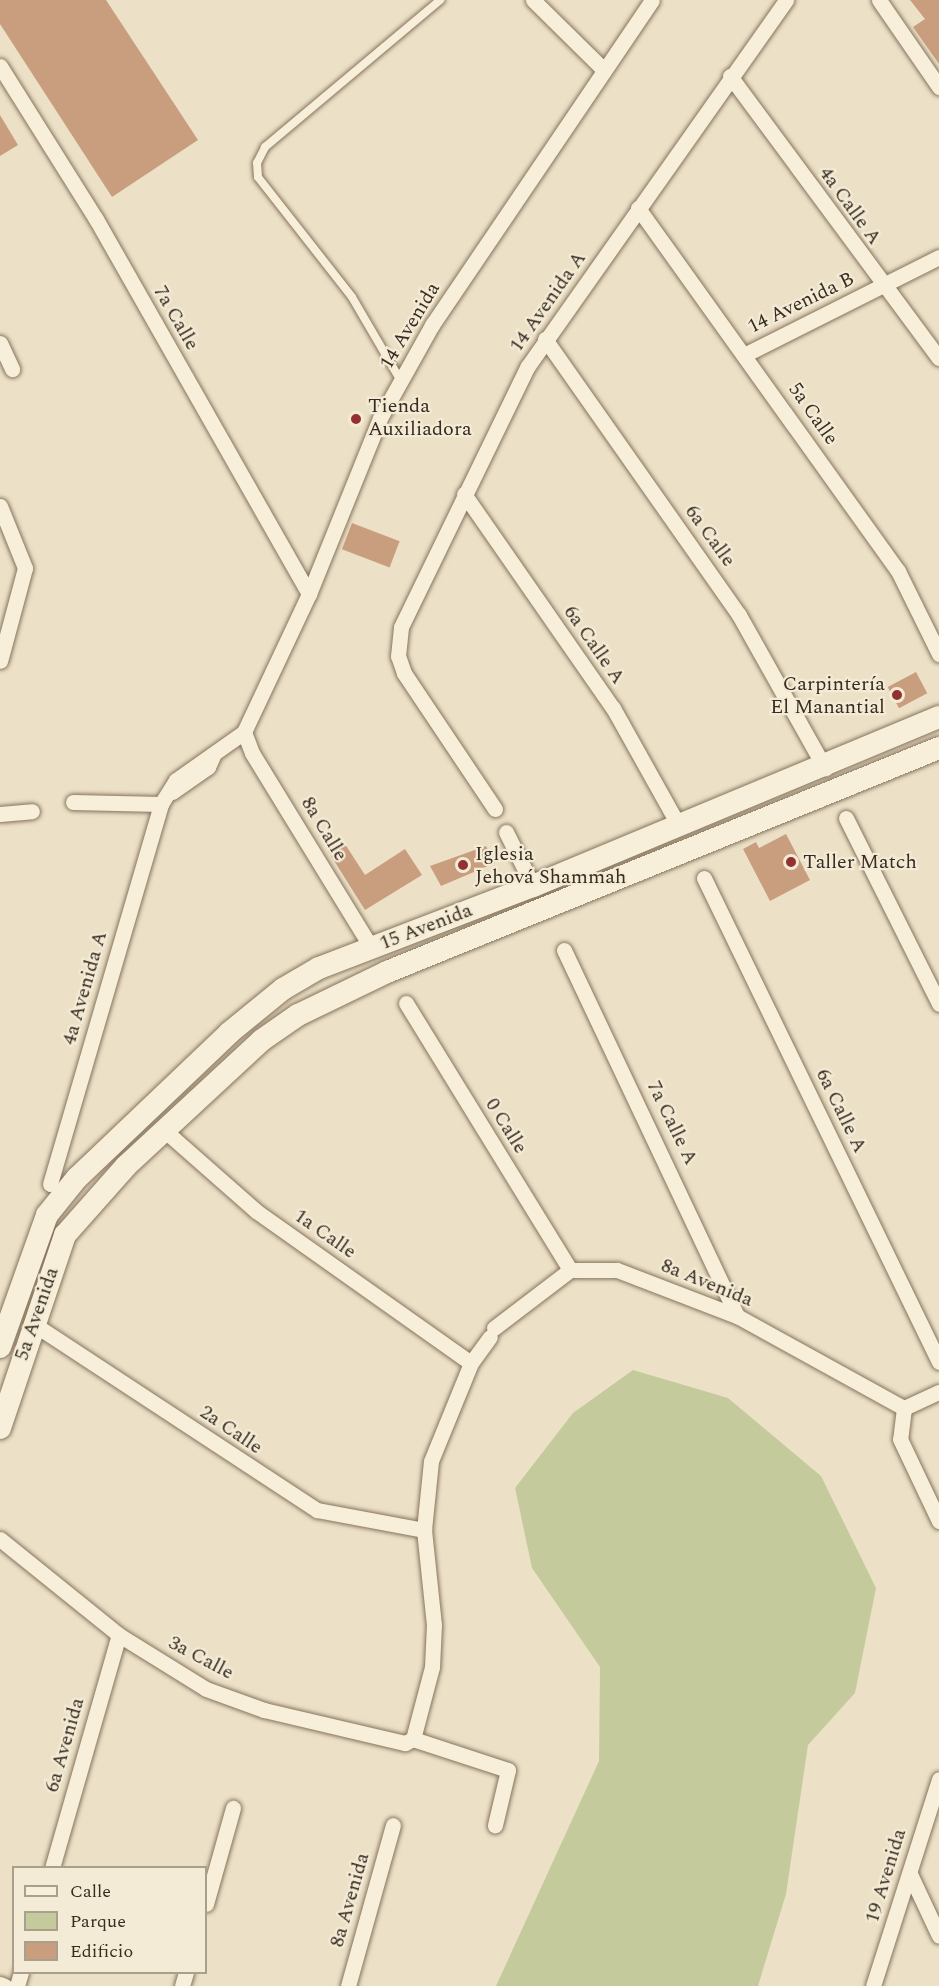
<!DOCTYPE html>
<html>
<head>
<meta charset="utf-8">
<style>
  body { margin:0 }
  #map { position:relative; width:939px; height:1986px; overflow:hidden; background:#ece1c7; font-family:Spectral,serif }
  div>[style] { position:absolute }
  .green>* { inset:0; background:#c4ca9b }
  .building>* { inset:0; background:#c89e7e; transform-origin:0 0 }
  .roads { filter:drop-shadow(0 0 2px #87745d) drop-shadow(0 0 2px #87745d) }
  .service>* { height:8px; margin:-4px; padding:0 4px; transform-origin:4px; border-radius:4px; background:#f7efd9 }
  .minor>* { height:15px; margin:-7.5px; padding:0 7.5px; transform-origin:7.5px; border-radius:7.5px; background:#f7efd9 }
  .secondary>* { height:22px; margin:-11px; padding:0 11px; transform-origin:11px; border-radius:11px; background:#f7efd9 }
  .dots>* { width:16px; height:16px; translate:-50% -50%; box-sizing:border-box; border:3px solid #f4ebd6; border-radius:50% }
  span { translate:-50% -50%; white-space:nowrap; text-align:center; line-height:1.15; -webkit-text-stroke:4.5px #f4ebd6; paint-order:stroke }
  .street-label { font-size:20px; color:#382c20 }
  .poi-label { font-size:20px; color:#382c20 }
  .left { translate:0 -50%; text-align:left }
  .right { translate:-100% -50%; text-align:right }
  .legend { position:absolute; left:12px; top:1866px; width:195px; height:108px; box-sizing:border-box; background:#f4ebd6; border:2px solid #a99f8d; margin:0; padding:8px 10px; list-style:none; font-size:18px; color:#382c20 }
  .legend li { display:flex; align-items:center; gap:12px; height:30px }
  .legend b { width:30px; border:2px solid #a99f8d }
</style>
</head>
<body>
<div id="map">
  <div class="green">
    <i style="clip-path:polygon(633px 1370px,728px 1398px,821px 1476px,876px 1588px,855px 1693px,808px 1745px,786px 1894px,758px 1986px,496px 1986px,599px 1761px,600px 1667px,532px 1568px,515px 1488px,573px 1413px)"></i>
  </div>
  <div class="building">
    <i style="clip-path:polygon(0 0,106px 0,198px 140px,112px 197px,0 24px)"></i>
    <i style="clip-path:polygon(910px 0,939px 0,939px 64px,913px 27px,925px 19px)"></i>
    <i style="clip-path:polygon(0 115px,18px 145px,0 156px)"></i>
    <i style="left:352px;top:523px;width:51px;height:28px;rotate:21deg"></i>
    <i style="left:916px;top:672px;width:24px;height:32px;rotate:62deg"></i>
    <i style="clip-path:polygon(786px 834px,810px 880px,770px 901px,743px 849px,756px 842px,759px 848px)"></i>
    <i style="clip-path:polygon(343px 841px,365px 875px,405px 849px,422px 875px,365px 910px,328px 851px)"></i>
    <i style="clip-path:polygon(486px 846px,495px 863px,441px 886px,430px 866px)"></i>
  </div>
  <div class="roads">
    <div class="service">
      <i style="left:401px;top:381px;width:97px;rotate:-120.3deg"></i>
      <i style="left:352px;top:297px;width:152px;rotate:-128.1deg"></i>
      <i style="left:258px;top:177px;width:14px;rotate:-94deg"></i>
      <i style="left:257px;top:163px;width:18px;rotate:-63deg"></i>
      <i style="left:265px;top:147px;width:229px;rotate:-40deg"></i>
    </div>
    <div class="minor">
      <i style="left:533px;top:0;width:97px;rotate:44.6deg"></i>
      <i style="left:879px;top:0;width:106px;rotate:55.4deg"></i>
      <i style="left:0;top:66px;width:181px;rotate:57.9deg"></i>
      <i style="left:96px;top:219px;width:431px;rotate:60.4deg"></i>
      <i style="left:730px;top:76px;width:351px;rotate:53.5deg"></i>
      <i style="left:638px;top:208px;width:447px;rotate:54.4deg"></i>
      <i style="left:898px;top:571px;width:93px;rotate:63.7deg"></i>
      <i style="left:545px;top:339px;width:337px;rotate:54.9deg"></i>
      <i style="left:739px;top:615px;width:176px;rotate:60.7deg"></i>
      <i style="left:0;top:343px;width:29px;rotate:65deg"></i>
      <i style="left:746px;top:354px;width:216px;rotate:-26.7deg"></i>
      <i style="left:464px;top:494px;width:261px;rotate:55.2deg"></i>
      <i style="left:613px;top:708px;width:135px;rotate:60.8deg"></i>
      <i style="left:0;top:506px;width:67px;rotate:68deg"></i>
      <i style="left:25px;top:568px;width:96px;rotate:105deg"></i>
      <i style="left:244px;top:732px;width:22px;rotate:69deg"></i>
      <i style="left:252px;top:753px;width:228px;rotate:58.5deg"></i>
      <i style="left:172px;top:792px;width:44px;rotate:-34.8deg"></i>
      <i style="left:208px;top:767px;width:12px;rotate:-66deg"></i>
      <i style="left:73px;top:802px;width:88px;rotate:1.3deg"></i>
      <i style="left:495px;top:809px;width:164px;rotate:-123.8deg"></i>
      <i style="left:404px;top:673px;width:18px;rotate:-109deg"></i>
      <i style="left:398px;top:656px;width:29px;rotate:-84deg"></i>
      <i style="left:401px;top:627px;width:290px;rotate:-64.1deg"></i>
      <i style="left:528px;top:366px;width:448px;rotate:-54.8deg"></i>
      <i style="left:0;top:814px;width:32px;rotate:-5deg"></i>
      <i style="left:846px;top:818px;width:208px;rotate:63.4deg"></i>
      <i style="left:506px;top:832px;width:60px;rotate:63.4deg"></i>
      <i style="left:704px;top:878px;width:538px;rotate:64.1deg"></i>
      <i style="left:564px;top:950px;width:405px;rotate:64.7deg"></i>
      <i style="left:406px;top:1003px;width:313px;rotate:58.4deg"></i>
      <i style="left:163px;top:1129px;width:124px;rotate:41.4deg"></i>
      <i style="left:256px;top:1211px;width:263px;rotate:35.3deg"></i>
      <i style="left:50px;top:1184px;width:396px;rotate:-73.7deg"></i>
      <i style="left:161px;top:804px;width:28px;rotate:-58deg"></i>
      <i style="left:176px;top:780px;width:83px;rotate:-35.2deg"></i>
      <i style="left:244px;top:732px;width:153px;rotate:-64.8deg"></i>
      <i style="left:309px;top:594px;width:190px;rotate:-68deg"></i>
      <i style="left:380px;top:418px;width:107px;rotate:-60.8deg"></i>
      <i style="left:432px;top:325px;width:392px;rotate:-55.9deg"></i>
      <i style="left:32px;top:1323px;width:341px;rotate:33.3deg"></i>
      <i style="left:317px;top:1510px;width:109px;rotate:10.6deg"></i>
      <i style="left:494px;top:1328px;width:96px;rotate:-37.3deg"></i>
      <i style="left:570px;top:1270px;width:47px"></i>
      <i style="left:617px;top:1270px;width:129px;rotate:21deg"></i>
      <i style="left:737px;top:1316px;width:191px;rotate:28.9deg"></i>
      <i style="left:904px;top:1408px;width:31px;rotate:97deg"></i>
      <i style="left:900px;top:1439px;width:91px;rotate:64.6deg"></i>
      <i style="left:904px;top:1408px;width:38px;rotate:-25deg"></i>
      <i style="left:0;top:1539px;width:153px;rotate:38.9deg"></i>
      <i style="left:119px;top:1635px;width:102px;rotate:31.8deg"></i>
      <i style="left:206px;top:1689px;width:62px;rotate:19.9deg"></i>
      <i style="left:264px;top:1710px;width:145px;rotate:13.2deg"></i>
      <i style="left:405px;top:1743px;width:9px;rotate:-27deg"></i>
      <i style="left:413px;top:1739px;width:74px;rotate:-75.2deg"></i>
      <i style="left:432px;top:1667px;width:42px;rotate:-87.3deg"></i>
      <i style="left:434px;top:1625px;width:96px;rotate:-96deg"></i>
      <i style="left:424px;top:1530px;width:69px;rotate:-84.2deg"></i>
      <i style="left:431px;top:1461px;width:106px;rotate:-67.8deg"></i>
      <i style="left:471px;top:1363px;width:32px;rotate:-54deg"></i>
      <i style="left:413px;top:1739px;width:100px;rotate:18.1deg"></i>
      <i style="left:508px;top:1770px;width:57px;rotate:103.3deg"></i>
      <i style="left:52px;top:1868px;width:242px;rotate:-74deg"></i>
      <i style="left:910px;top:1874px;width:68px;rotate:64.9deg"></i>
      <i style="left:206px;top:1904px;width:100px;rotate:-74.3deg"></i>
      <i style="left:0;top:1984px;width:5px;rotate:22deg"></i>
      <i style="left:17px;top:1986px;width:15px;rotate:-74deg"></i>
      <i style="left:182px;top:1986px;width:15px;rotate:-74deg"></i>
      <i style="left:348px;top:1986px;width:167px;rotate:-74.4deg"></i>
      <i style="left:873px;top:1986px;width:217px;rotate:-72.3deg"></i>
    </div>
    <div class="secondary">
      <i style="left:0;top:1347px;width:140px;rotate:-70.4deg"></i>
      <i style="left:47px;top:1215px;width:48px;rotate:-51deg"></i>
      <i style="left:77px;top:1178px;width:210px;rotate:-43.6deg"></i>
      <i style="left:229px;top:1033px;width:70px;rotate:-39.2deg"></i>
      <i style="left:283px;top:989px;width:42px;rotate:-30.3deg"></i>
      <i style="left:319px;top:968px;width:229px;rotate:-21deg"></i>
      <i style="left:533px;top:886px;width:440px;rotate:-22.6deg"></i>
      <i style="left:0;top:1428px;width:204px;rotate:-71.4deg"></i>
      <i style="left:65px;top:1235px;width:92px;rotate:-48.5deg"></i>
      <i style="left:126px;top:1166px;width:185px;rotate:-42.8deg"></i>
      <i style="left:262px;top:1040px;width:44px;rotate:-34.8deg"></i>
      <i style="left:298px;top:1015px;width:99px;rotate:-25.8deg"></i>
      <i style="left:387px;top:972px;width:596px;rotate:-22.09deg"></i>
    </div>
  </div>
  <div class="dots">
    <i style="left:356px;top:419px;background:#933030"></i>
    <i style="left:897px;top:695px;background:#933030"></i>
    <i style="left:791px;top:862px;background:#933030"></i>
    <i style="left:463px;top:865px;background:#933030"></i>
  </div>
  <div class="street-label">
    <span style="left:850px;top:206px;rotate:54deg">4a Calle A</span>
    <span style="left:548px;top:302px;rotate:-55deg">14 Avenida A</span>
    <span style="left:801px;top:303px;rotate:-26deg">14 Avenida B</span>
    <span style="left:176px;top:318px;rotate:60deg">7a Calle</span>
    <span style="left:410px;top:326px;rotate:-59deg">14 Avenida</span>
    <span style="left:813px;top:414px;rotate:55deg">5a Calle</span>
    <span style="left:710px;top:536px;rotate:54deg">6a Calle</span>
    <span style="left:594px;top:645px;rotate:55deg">6a Calle A</span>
    <span style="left:324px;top:829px;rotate:59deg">8a Calle</span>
    <span style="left:426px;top:927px;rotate:-21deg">15 Avenida</span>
    <span style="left:85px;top:988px;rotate:-74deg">4a Avenida A</span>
    <span style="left:841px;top:1111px;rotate:64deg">6a Calle A</span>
    <span style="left:672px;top:1123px;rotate:64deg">7a Calle A</span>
    <span style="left:506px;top:1126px;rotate:58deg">0 Calle</span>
    <span style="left:325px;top:1234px;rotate:35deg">1a Calle</span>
    <span style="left:707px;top:1283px;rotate:22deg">8a Avenida</span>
    <span style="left:37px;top:1314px;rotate:-71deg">5a Avenida</span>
    <span style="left:231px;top:1430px;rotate:34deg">2a Calle</span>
    <span style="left:201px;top:1658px;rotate:28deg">3a Calle</span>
    <span style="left:65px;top:1745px;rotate:-74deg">6a Avenida</span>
    <span style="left:886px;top:1876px;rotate:-73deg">19 Avenida</span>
    <span style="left:350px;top:1900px;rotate:-74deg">8a Avenida</span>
  </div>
  <div class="poi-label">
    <span class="left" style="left:368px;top:418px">Tienda<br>Auxiliadora</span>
    <span class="right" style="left:885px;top:696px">Carpintería<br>El Manantial</span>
    <span class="left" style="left:475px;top:866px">Iglesia<br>Jehová Shammah</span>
    <span class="left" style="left:803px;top:862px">Taller Match</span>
  </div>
  <ul class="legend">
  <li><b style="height:8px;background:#f7efd9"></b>Calle</li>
  <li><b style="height:16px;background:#c4ca9b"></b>Parque</li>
  <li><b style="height:16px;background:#c89e7e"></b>Edificio</li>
  </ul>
</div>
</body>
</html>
